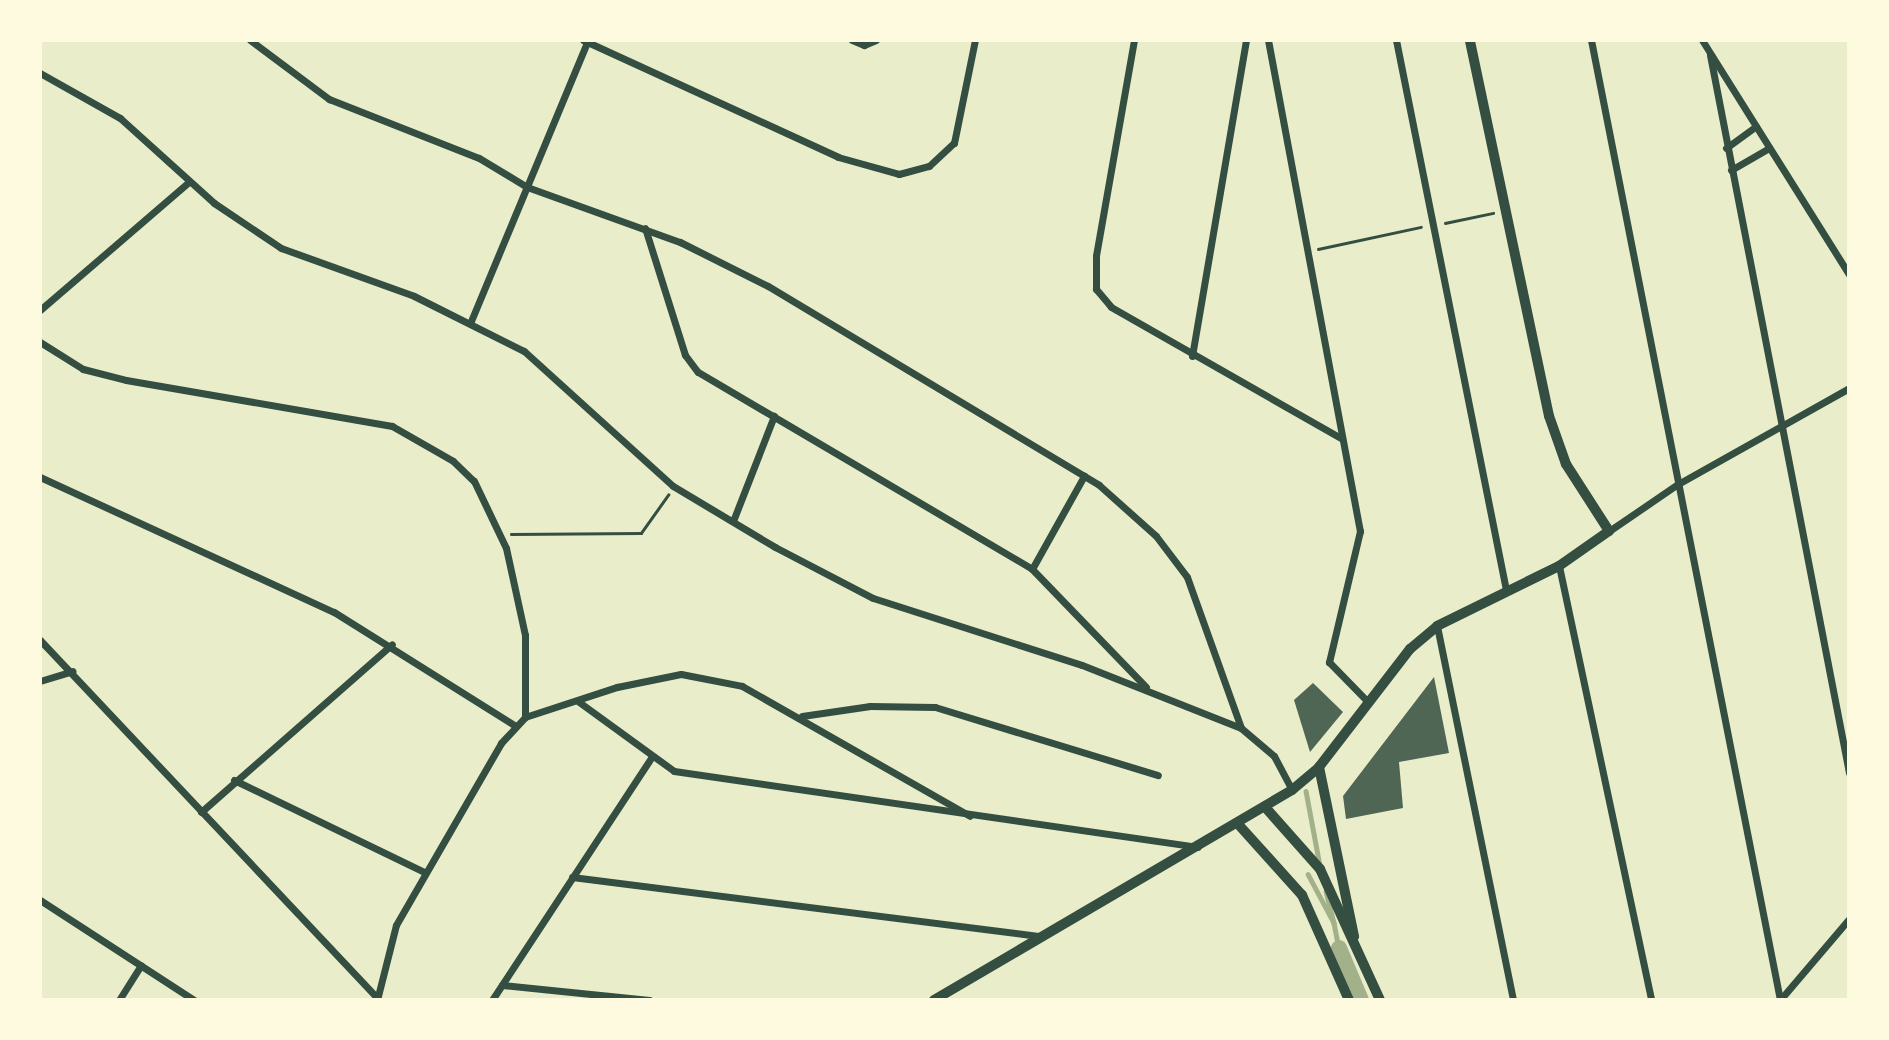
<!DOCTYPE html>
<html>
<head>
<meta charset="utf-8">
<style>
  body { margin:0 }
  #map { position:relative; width:1889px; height:1040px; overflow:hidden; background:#e9edc9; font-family:"Noto Serif",serif }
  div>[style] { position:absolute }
  .stream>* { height:4.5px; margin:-2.25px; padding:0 2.25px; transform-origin:2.25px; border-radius:2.25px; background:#a3b18a }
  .canal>* { height:16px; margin:-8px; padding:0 8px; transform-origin:8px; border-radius:8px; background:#a3b18a }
  .building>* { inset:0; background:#4f6655 }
  .path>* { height:2.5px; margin:-1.25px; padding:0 1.25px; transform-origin:1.25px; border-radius:1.25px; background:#344e41 }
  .minor>* { height:7px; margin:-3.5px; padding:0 3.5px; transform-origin:3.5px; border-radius:3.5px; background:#344e41 }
  .tertiary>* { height:10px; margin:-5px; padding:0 5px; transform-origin:5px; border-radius:5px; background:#344e41 }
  span { translate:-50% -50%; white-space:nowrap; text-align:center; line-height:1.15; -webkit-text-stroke:7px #fefae0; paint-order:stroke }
  .frame { position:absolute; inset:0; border:42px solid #fefae0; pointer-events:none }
</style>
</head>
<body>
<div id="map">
  <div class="stream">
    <i style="left:1306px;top:791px;width:76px;rotate:79.4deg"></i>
    <i style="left:1308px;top:874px;width:55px;rotate:62deg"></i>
    <i style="left:1334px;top:923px;width:25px;rotate:79deg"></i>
    <i style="left:1326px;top:891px;width:33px;rotate:76deg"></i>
  </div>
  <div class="canal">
    <i style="left:1339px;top:948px;width:56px;rotate:67.1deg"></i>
  </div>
  <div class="building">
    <i style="clip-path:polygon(1434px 677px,1449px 753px,1399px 762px,1403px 808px,1346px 819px,1343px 796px)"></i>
    <i style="clip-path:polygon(1313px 683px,1343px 712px,1310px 752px,1294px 700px)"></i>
  </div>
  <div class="path">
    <i style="left:1445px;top:223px;width:49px;rotate:-11.8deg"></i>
    <i style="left:1318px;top:249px;width:105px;rotate:-12.1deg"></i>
    <i style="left:511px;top:534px;width:130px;rotate:-0.4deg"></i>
    <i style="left:641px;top:533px;width:47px;rotate:-54.6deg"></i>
  </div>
  <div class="minor">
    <i style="left:250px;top:40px;width:99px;rotate:36.8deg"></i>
    <i style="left:329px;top:99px;width:161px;rotate:21.5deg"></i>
    <i style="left:479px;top:158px;width:56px;rotate:31.1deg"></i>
    <i style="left:527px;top:187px;width:163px;rotate:19.8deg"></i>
    <i style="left:680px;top:242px;width:98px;rotate:26.6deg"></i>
    <i style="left:768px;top:286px;width:386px;rotate:31deg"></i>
    <i style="left:1099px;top:485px;width:76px;rotate:41.8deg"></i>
    <i style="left:1156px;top:536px;width:51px;rotate:52.9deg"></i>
    <i style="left:1187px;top:577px;width:160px;rotate:70.3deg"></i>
    <i style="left:583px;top:40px;width:281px;rotate:24.6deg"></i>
    <i style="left:838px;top:157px;width:63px;rotate:15.6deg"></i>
    <i style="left:899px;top:174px;width:31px;rotate:-15deg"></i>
    <i style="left:929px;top:166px;width:34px;rotate:-43deg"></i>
    <i style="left:954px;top:143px;width:105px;rotate:-78.5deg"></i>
    <i style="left:852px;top:40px;width:13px;rotate:23deg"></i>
    <i style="left:864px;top:45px;width:13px;rotate:-23deg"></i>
    <i style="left:1134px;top:40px;width:219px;rotate:100deg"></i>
    <i style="left:1096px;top:256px;width:33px;rotate:90deg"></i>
    <i style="left:1096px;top:289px;width:23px;rotate:50deg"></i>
    <i style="left:1111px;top:307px;width:266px;rotate:29.7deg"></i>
    <i style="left:1268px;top:40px;width:500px;rotate:79.4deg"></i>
    <i style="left:1360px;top:531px;width:135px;rotate:103.3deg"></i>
    <i style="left:1329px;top:662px;width:54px;rotate:45.7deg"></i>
    <i style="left:1396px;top:40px;width:561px;rotate:78.69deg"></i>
    <i style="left:1591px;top:40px;width:978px;rotate:78.86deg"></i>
    <i style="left:1702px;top:40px;width:276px;rotate:57.9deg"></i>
    <i style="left:1710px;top:55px;width:731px;rotate:79.04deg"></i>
    <i style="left:40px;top:73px;width:92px;rotate:29.4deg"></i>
    <i style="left:120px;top:118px;width:127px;rotate:42.1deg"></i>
    <i style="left:214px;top:203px;width:81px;rotate:33.9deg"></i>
    <i style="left:281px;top:248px;width:141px;rotate:19.8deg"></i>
    <i style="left:414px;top:296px;width:123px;rotate:26.6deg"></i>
    <i style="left:524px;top:351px;width:201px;rotate:42.2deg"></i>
    <i style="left:673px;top:486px;width:119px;rotate:30.9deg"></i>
    <i style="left:775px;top:547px;width:110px;rotate:27.5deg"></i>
    <i style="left:873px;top:598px;width:219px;rotate:17.8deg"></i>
    <i style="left:1082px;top:665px;width:171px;rotate:21.6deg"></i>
    <i style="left:1241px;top:728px;width:43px;rotate:40.3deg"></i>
    <i style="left:1274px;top:756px;width:38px;rotate:62deg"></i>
    <i style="left:1726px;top:148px;width:37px;rotate:-36deg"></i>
    <i style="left:1731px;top:170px;width:44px;rotate:-30.1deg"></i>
    <i style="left:645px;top:228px;width:133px;rotate:72.5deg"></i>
    <i style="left:685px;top:355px;width:21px;rotate:53deg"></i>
    <i style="left:698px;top:372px;width:388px;rotate:30.5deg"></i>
    <i style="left:1032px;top:569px;width:164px;rotate:46deg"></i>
    <i style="left:40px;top:310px;width:196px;rotate:-40.7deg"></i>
    <i style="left:471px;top:321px;width:301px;rotate:-67.4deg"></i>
    <i style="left:40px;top:342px;width:51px;rotate:32.1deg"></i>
    <i style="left:83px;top:369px;width:44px;rotate:14.3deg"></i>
    <i style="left:126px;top:380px;width:270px;rotate:9.8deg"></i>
    <i style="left:392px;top:426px;width:70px;rotate:29.8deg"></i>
    <i style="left:453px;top:461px;width:29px;rotate:44deg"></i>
    <i style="left:474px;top:481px;width:74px;rotate:64.5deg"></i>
    <i style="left:506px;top:548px;width:89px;rotate:77.7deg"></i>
    <i style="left:525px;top:635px;width:82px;rotate:90deg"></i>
    <i style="left:1192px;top:356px;width:321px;rotate:-80.3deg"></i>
    <i style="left:40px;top:477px;width:324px;rotate:24.7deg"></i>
    <i style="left:334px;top:612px;width:213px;rotate:32.1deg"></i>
    <i style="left:733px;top:521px;width:113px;rotate:-68.7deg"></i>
    <i style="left:1609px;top:531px;width:83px;rotate:-34.3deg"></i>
    <i style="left:1678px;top:484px;width:196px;rotate:-29.3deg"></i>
    <i style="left:1559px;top:566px;width:444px;rotate:78deg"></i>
    <i style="left:1032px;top:569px;width:107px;rotate:-60.8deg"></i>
    <i style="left:1437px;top:626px;width:382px;rotate:78.5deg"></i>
    <i style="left:40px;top:640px;width:492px;rotate:46.7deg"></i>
    <i style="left:40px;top:681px;width:34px;rotate:-17deg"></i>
    <i style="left:579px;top:702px;width:117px;rotate:36deg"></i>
    <i style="left:674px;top:771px;width:529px;rotate:8.25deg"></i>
    <i style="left:802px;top:716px;width:69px;rotate:-8.4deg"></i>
    <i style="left:870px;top:706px;width:65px;rotate:0.9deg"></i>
    <i style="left:935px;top:707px;width:233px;rotate:17deg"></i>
    <i style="left:234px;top:780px;width:211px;rotate:25.8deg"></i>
    <i style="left:201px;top:812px;width:254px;rotate:-41.3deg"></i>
    <i style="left:572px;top:877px;width:474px;rotate:7.2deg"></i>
    <i style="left:40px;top:900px;width:184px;rotate:33deg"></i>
    <i style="left:502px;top:985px;width:148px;rotate:5.8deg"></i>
    <i style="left:119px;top:1000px;width:41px;rotate:-57.8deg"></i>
    <i style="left:377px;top:1000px;width:77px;rotate:-75.8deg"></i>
    <i style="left:396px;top:925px;width:210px;rotate:-60deg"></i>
    <i style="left:501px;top:743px;width:35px;rotate:-47deg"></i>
    <i style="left:525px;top:717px;width:97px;rotate:-18.1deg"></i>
    <i style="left:617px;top:687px;width:65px;rotate:-11.5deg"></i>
    <i style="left:681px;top:674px;width:62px;rotate:11.1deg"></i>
    <i style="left:742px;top:686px;width:262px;rotate:29.7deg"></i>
    <i style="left:492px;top:1000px;width:290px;rotate:-56.7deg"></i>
    <i style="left:1780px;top:1000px;width:106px;rotate:-49.6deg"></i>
  </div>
  <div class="tertiary">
    <i style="left:1319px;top:767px;width:173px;rotate:78.3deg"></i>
    <i style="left:1265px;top:807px;width:83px;rotate:48.4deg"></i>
    <i style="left:1320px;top:869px;width:144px;rotate:65.4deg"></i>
    <i style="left:1238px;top:824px;width:96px;rotate:48deg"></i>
    <i style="left:1302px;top:895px;width:115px;rotate:65.9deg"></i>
    <i style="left:934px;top:1000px;width:415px;rotate:-30.4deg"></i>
    <i style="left:1292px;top:790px;width:35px;rotate:-40deg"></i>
    <i style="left:1319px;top:767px;width:149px;rotate:-52.4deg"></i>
    <i style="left:1410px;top:649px;width:35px;rotate:-40deg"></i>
    <i style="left:1437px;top:626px;width:136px;rotate:-26.2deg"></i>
    <i style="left:1559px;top:566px;width:61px;rotate:-35deg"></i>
    <i style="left:1609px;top:531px;width:80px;rotate:-122.7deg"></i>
    <i style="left:1566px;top:464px;width:51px;rotate:-109.5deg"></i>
    <i style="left:1549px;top:416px;width:384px;rotate:-101.9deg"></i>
  </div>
  <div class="frame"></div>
</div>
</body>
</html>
